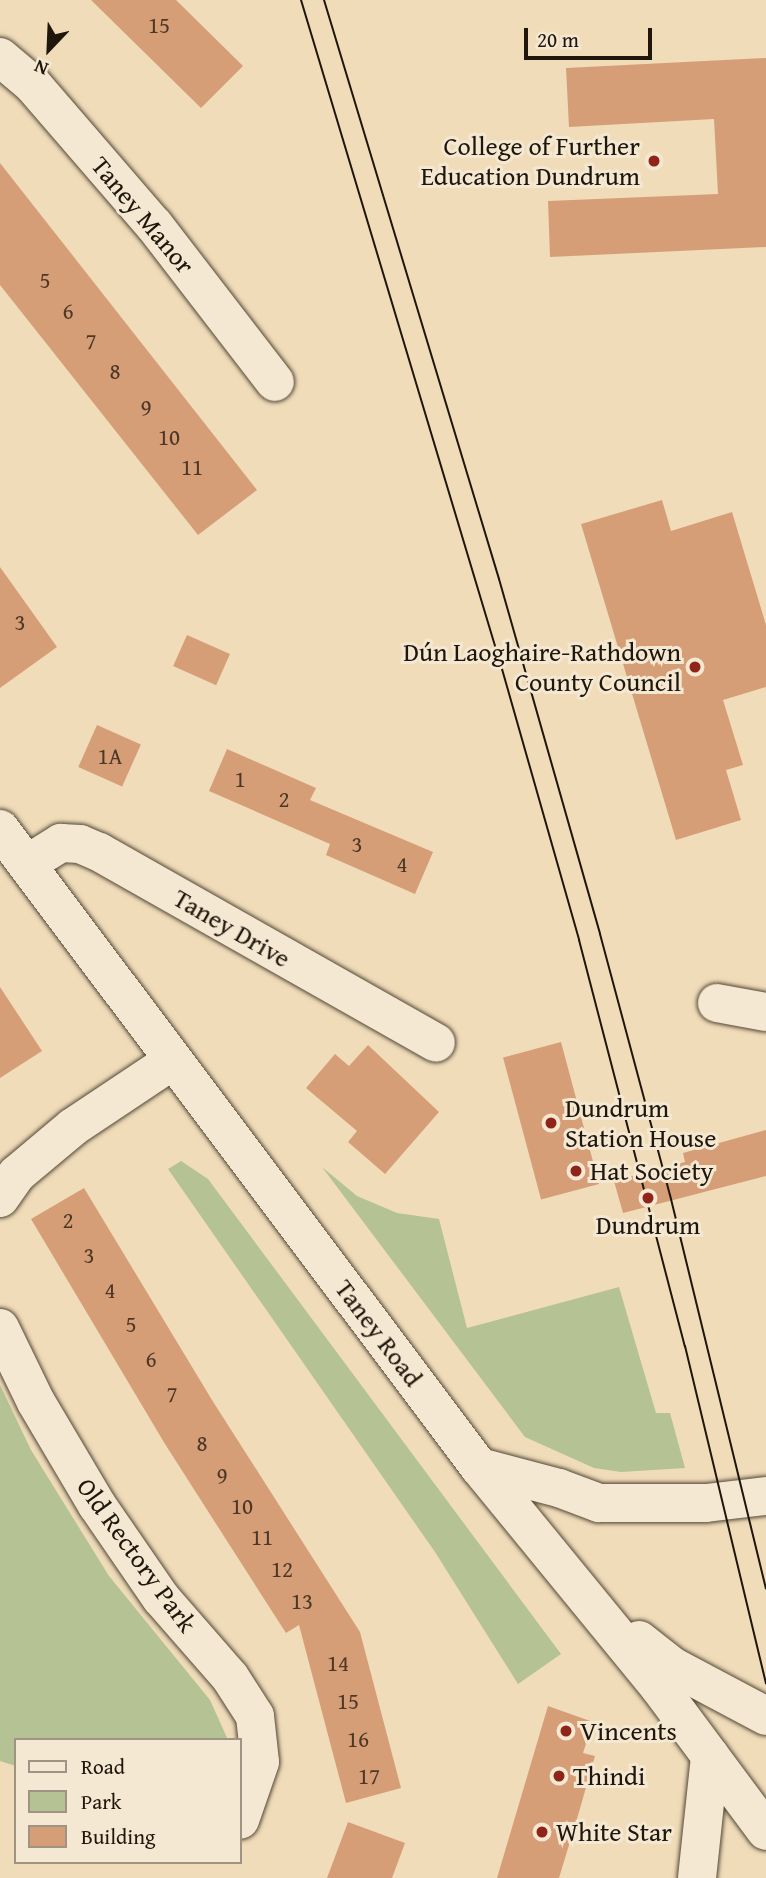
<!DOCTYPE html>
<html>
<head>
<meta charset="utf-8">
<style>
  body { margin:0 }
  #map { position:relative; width:766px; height:1878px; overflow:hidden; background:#f0dcb9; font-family:"Gentium Book Plus",serif }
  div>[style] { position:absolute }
  .green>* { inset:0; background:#b4c294 }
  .building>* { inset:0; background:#d69e77; transform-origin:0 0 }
  .roads { filter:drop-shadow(0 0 2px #534837) drop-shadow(0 0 2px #534837) }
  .street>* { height:38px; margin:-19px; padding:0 19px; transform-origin:19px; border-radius:19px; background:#f5e8d2 }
  .secondary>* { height:38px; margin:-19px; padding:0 19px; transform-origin:19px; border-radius:19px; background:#f5e8d2 }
  .tram>* { height:2px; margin:-1px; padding:0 1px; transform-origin:1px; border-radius:1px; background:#1f160c }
  .dots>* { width:19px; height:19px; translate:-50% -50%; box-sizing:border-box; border:4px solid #f5e8d2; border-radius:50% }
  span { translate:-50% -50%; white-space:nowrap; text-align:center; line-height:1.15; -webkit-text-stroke:6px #f5e8d2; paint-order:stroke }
  .number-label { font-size:23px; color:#4d3827 }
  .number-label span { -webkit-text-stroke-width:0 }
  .poi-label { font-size:26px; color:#1f160c }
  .right { translate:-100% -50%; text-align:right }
  .left { translate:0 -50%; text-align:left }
  .street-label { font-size:26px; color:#1f160c }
  .legend { position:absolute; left:14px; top:1738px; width:228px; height:126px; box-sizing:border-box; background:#f5e8d2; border:2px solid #9f9483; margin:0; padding:9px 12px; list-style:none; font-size:21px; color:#1f160c }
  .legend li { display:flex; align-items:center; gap:14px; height:35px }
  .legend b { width:35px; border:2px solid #9f9483 }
  .north { position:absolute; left:14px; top:14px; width:70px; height:70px; -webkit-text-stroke:5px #f5e8d2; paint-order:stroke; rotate:203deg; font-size:19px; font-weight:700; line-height:28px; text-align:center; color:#1f160c }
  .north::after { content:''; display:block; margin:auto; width:24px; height:32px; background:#1f160c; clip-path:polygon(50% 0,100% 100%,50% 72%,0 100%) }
  .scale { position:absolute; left:524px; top:28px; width:128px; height:32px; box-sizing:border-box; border:4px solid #1f160c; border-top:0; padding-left:9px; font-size:21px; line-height:24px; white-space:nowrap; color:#1f160c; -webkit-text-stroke:5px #f5e8d2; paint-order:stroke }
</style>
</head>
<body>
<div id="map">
  <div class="green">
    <i style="clip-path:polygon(181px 1161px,208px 1179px,561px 1654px,518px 1684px,435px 1552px,168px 1169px)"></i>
    <i style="clip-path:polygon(322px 1167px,357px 1196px,397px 1213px,439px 1219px,467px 1328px,619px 1287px,656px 1413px,670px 1413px,685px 1468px,621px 1472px,594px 1468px,525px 1437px)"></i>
    <i style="clip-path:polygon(0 1385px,31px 1450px,109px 1576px,210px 1700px,228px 1740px,16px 1740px,16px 1766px,0 1761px)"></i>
  </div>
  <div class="building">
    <i style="clip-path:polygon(91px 0,176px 0,243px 66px,201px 108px)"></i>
    <i style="clip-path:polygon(766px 58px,766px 247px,550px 257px,548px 201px,718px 194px,714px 119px,569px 127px,566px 68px)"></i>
    <i style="clip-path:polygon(0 163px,257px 490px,198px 535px,0 285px)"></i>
    <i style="clip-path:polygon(662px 500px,671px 531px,732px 512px,766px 625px,766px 687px,723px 700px,743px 765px,726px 770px,741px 820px,676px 840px,581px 524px)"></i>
    <i style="clip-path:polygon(0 567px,57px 647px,0 688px)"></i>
    <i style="left:187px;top:635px;width:47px;height:34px;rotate:24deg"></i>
    <i style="left:97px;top:725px;width:48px;height:46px;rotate:24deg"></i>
    <i style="clip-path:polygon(227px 749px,316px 788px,310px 800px,433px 852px,415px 894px,326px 855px,330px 844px,209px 791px)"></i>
    <i style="clip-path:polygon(0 987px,42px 1051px,0 1078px)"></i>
    <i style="left:561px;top:1042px;width:147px;height:60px;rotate:75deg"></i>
    <i style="clip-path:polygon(368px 1045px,439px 1112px,385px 1174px,348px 1142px,357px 1131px,306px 1088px,335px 1054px,349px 1066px)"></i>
    <i style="clip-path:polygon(766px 1130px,766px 1176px,623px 1213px,614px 1181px,685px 1162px,683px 1153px)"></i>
    <i style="clip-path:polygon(84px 1188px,212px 1400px,360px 1632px,401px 1788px,346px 1803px,299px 1625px,286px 1633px,266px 1602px,165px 1444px,31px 1219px)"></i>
    <i style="clip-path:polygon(548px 1706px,593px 1722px,583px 1753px,595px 1756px,579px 1812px,559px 1878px,497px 1878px)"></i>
    <i style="clip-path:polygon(348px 1822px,405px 1843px,392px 1878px,327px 1878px)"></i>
  </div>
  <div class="roads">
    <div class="street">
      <i style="left:0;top:57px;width:43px;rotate:40.3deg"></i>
      <i style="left:33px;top:85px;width:185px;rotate:49.2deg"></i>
      <i style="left:154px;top:225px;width:198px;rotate:52.4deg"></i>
      <i style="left:27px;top:864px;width:40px;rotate:-32deg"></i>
      <i style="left:61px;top:843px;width:19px;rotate:3deg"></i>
      <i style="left:80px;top:844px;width:21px;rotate:23deg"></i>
      <i style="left:99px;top:852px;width:387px;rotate:29.5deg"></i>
      <i style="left:717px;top:1003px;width:50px;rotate:10.4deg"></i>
      <i style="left:0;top:1198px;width:29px;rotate:-55deg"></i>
      <i style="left:17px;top:1174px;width:73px;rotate:-40deg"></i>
      <i style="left:73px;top:1127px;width:119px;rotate:-33.7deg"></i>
      <i style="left:0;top:1328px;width:82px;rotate:64.1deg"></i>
      <i style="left:36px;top:1402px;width:120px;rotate:59.4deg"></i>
      <i style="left:97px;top:1505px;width:113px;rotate:55.5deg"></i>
      <i style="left:161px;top:1598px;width:105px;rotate:48.9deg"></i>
      <i style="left:230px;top:1677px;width:46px;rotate:57.3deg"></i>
      <i style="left:255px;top:1716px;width:46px;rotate:83.8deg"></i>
      <i style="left:260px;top:1762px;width:61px;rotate:109deg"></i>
      <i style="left:479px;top:1467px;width:83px;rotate:14.7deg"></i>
      <i style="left:559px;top:1488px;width:43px;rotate:20.6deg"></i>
      <i style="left:599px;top:1503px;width:107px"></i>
      <i style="left:706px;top:1503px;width:60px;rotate:-6.7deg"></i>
    </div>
    <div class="secondary">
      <i style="left:0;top:829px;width:798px;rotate:53.1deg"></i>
      <i style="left:479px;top:1467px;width:284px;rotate:50.7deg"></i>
      <i style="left:659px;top:1687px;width:179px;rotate:53.4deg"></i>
      <i style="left:639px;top:1640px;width:42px;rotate:38.2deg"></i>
      <i style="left:672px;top:1666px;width:106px;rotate:28deg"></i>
      <i style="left:697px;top:1878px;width:123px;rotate:-83.9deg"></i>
    </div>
  </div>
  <div class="tram">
    <i style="left:301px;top:0;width:699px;rotate:73.28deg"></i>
    <i style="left:502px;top:669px;width:282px;rotate:74.1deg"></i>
    <i style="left:579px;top:940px;width:420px;rotate:75.4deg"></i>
    <i style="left:685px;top:1346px;width:347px;rotate:76.5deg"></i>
    <i style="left:324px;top:0;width:605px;rotate:73.18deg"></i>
    <i style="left:499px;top:579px;width:369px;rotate:74.1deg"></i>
    <i style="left:600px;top:934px;width:270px;rotate:75deg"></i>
    <i style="left:670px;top:1195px;width:405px;rotate:76.3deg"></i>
  </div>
  <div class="dots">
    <i style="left:654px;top:161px;background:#8f2418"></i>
    <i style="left:695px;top:667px;background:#8f2418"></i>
    <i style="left:551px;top:1123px;background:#8f2418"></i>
    <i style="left:576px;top:1171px;background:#8f2418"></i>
    <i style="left:648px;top:1198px;background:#8f2418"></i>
    <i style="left:566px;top:1731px;background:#8f2418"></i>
    <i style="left:559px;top:1776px;background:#8f2418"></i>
    <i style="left:542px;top:1832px;background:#8f2418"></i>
  </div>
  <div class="number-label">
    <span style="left:159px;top:25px">15</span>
    <span style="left:45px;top:280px">5</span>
    <span style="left:68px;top:311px">6</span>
    <span style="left:91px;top:341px">7</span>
    <span style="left:115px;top:371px">8</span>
    <span style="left:146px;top:407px">9</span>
    <span style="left:169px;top:437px">10</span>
    <span style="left:192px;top:467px">11</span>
    <span style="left:20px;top:622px">3</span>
    <span style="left:110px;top:756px">1A</span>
    <span style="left:240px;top:779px">1</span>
    <span style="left:284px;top:799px">2</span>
    <span style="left:357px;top:844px">3</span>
    <span style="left:402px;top:864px">4</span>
    <span style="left:68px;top:1220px">2</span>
    <span style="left:89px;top:1255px">3</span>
    <span style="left:110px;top:1290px">4</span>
    <span style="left:131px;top:1324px">5</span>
    <span style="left:151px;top:1359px">6</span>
    <span style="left:172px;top:1394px">7</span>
    <span style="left:202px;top:1443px">8</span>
    <span style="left:222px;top:1475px">9</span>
    <span style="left:242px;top:1506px">10</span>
    <span style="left:262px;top:1537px">11</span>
    <span style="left:282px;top:1569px">12</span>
    <span style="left:302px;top:1601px">13</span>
    <span style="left:338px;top:1663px">14</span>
    <span style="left:348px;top:1701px">15</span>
    <span style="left:358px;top:1739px">16</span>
    <span style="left:369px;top:1776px">17</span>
  </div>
  <div class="poi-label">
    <span class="right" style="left:640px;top:161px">College of Further<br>Education Dundrum</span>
    <span class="right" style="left:681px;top:667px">Dún Laoghaire-Rathdown<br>County Council</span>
    <span class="left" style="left:565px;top:1123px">Dundrum<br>Station House</span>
    <span class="left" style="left:590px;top:1171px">Hat Society</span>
    <span style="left:648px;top:1225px">Dundrum</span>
    <span class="left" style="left:580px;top:1731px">Vincents</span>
    <span class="left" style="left:573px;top:1776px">Thindi</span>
    <span class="left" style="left:556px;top:1832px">White Star</span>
  </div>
  <div class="street-label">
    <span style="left:143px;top:215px;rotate:50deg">Taney Manor</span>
    <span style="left:232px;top:928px;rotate:30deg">Taney Drive</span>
    <span style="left:379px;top:1333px;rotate:53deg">Taney Road</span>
    <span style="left:137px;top:1555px;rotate:54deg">Old Rectory Park</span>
  </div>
  <ul class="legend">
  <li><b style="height:9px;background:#f5e8d2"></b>Road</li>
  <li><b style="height:19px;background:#b4c294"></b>Park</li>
  <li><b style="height:19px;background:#d69e77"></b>Building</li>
  </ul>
  <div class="north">N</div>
  <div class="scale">20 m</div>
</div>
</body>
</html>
